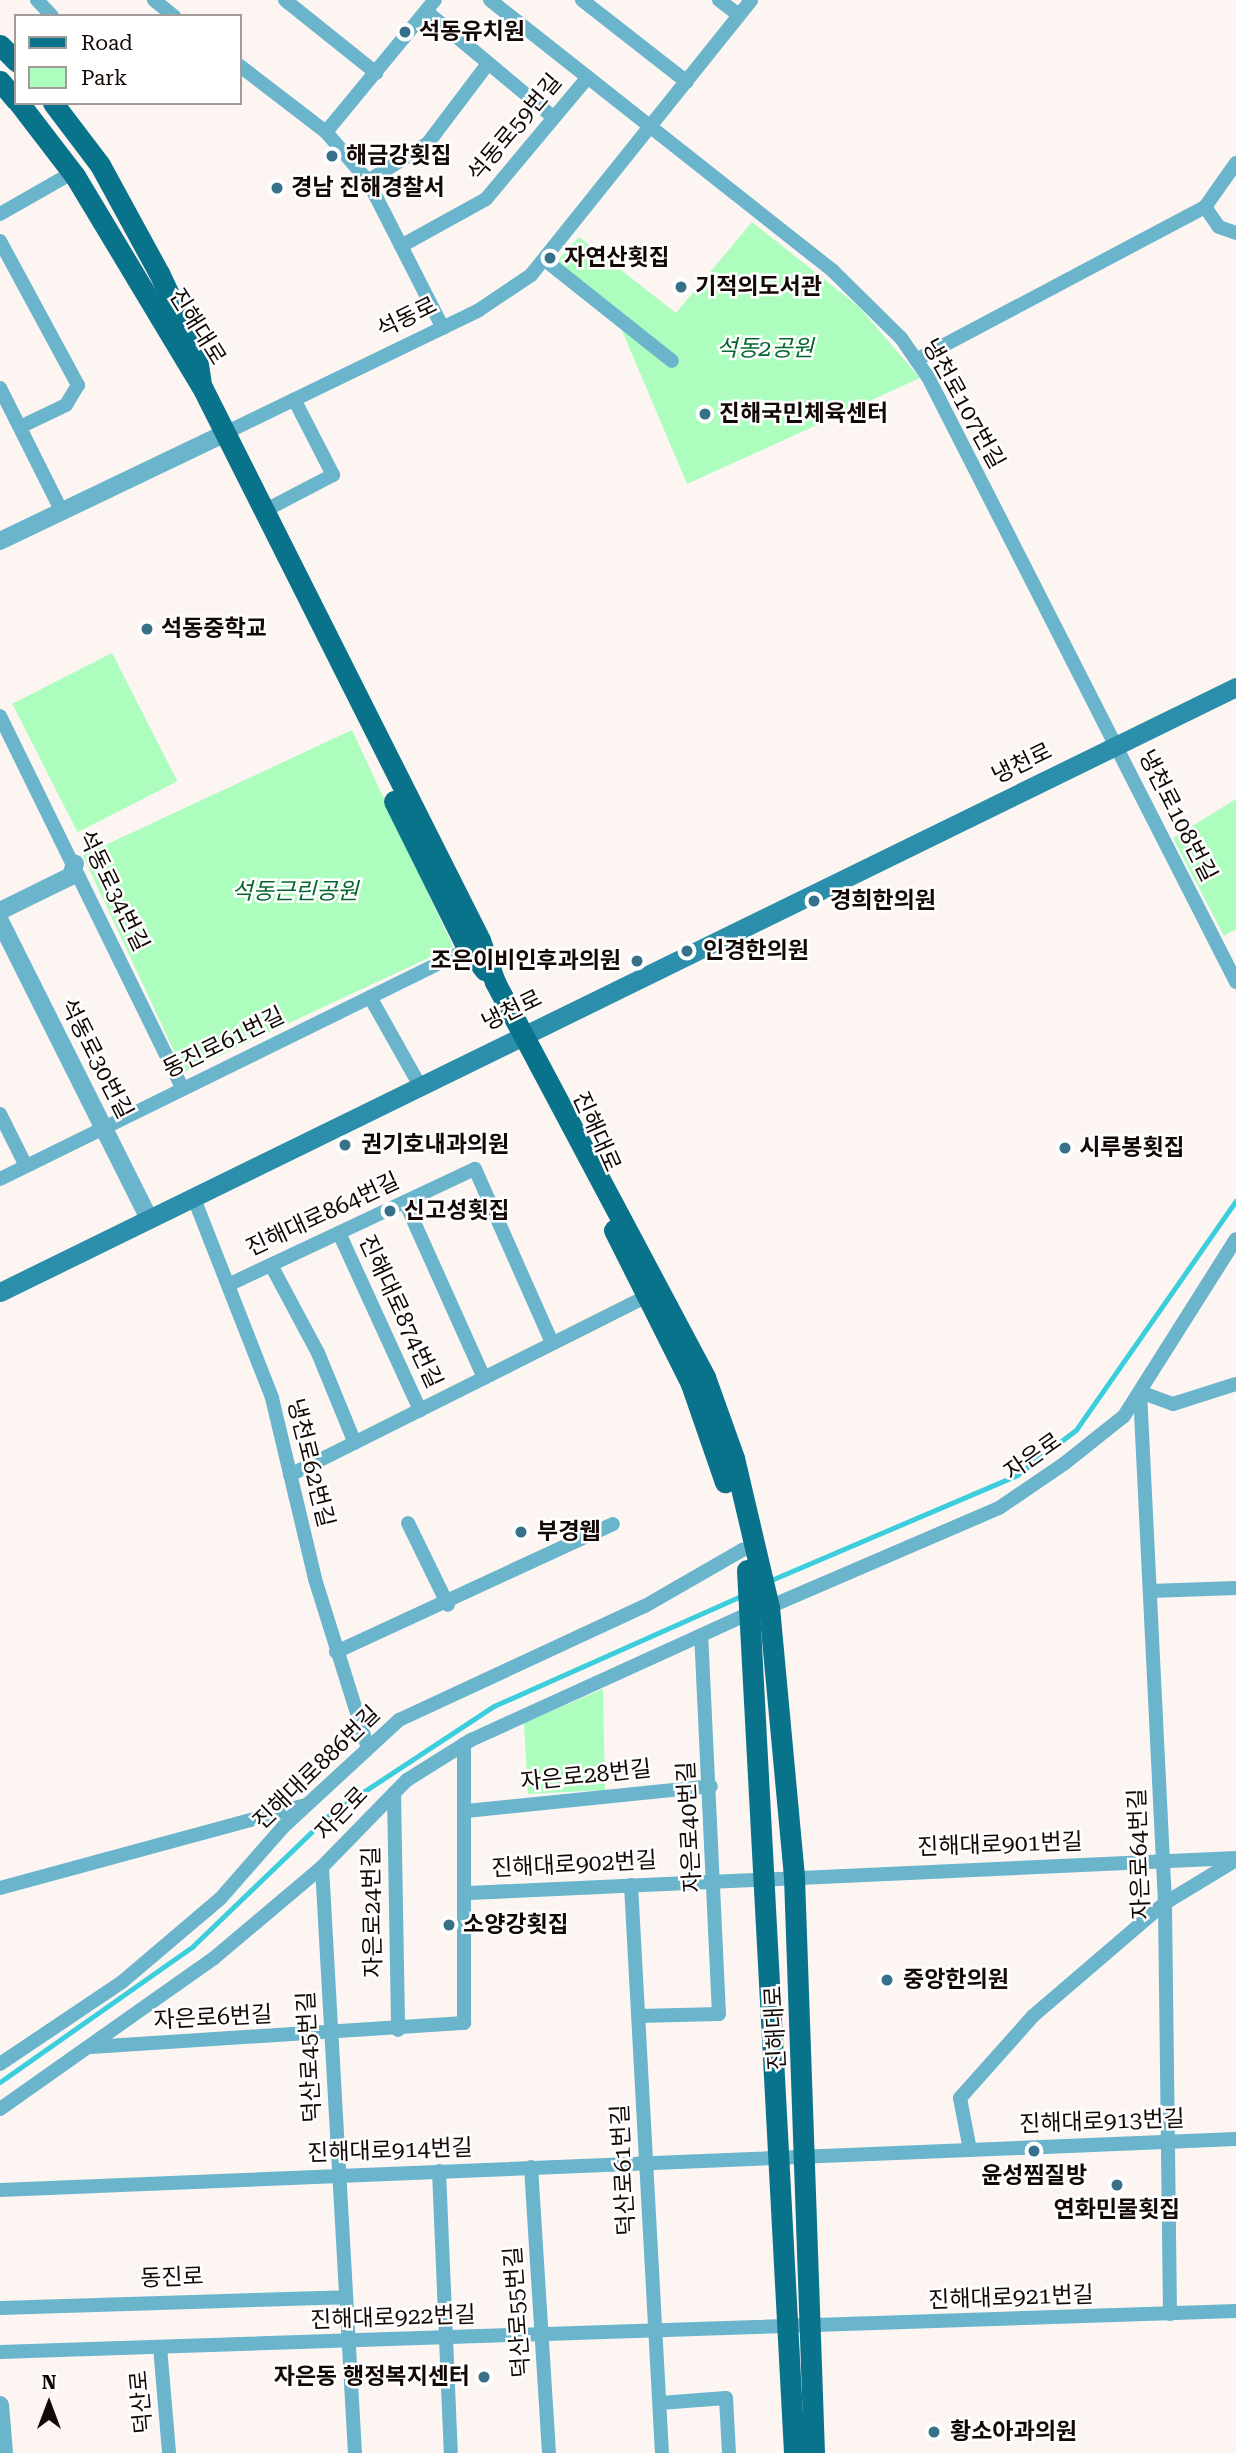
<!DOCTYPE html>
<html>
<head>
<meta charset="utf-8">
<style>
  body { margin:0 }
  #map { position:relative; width:1236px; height:2453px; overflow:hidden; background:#fcf5f2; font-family:"Roboto Serif","Noto Sans KR",serif }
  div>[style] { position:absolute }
  .green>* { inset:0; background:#adfdbe; transform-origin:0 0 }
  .stream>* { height:4.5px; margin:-2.25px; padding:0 2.25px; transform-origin:2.25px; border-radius:2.25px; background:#3ccedc }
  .minor>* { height:14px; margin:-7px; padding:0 7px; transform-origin:7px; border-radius:7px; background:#6ab4cc }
  .tertiary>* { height:18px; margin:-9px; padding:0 9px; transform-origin:9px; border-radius:9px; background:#6ab4cc }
  .secondary>* { height:19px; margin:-9.5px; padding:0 9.5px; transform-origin:9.5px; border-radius:9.5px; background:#2b8fab }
  .primary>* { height:21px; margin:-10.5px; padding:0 10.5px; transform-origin:10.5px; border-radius:10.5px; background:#0a738c }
  .dots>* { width:19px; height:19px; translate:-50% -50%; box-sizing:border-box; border:4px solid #fff; border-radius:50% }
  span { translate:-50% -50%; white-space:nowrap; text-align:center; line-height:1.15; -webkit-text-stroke:5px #fff; paint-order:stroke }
  .poi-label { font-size:23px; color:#130804; font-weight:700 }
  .left { translate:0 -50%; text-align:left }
  .right { translate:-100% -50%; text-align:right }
  .street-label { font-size:23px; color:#130804 }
  .park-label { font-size:23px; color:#05672f; font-style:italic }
  .legend { position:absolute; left:14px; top:14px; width:228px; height:91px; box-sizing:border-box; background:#fff; border:2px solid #a19c9b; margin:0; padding:9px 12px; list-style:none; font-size:21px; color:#130804 }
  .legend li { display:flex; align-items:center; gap:14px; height:35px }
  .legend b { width:35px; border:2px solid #a19c9b }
  .north { position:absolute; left:14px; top:2369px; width:70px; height:70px; -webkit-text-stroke:5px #fff; paint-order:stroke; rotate:0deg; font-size:19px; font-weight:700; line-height:28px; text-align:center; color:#130804 }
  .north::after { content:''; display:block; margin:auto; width:24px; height:32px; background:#130804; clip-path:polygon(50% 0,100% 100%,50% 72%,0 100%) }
</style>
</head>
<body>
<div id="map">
  <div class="green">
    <i style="clip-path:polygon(752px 222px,859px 307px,920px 378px,687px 484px,621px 328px,556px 262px,579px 237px,676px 313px)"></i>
    <i style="left:112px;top:653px;width:144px;height:112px;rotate:63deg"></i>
    <i style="left:352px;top:730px;width:239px;height:297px;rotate:65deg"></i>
    <i style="clip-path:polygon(1236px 799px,1236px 929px,1224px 936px,1173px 838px)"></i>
    <i style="clip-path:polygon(603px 1689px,605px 1790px,528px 1794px,524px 1723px)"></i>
  </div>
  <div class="stream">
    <i style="left:769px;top:1581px;width:270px;rotate:-23.1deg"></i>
    <i style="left:1017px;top:1475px;width:74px;rotate:-37.3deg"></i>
    <i style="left:1076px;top:1430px;width:279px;rotate:-55.1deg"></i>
    <i style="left:0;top:2082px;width:235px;rotate:-35.1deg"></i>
    <i style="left:192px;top:1947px;width:192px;rotate:-43.9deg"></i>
    <i style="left:330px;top:1814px;width:196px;rotate:-33.4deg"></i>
    <i style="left:494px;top:1706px;width:273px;rotate:-24deg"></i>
  </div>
  <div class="minor">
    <i style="left:37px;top:0;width:22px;rotate:47deg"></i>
    <i style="left:154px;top:0;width:26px;rotate:39deg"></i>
    <i style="left:285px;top:0;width:117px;rotate:38.7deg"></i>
    <i style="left:490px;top:0;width:437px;rotate:38.3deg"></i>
    <i style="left:833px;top:271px;width:95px;rotate:44.6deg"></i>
    <i style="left:901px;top:338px;width:47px;rotate:55.3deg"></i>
    <i style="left:928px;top:377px;width:679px;rotate:63.02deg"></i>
    <i style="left:582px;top:0;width:133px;rotate:38deg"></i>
    <i style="left:719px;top:0;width:25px;rotate:37deg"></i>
    <i style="left:427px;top:12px;width:163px;rotate:39.8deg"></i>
    <i style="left:240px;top:66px;width:108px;rotate:37.5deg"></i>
    <i style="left:326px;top:132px;width:65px;rotate:49.4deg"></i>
    <i style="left:368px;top:181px;width:165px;rotate:63deg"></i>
    <i style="left:326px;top:132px;width:171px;rotate:-50.5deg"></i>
    <i style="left:368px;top:181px;width:71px;rotate:-32.3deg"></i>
    <i style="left:428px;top:143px;width:98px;rotate:-52.9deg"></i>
    <i style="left:1205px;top:207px;width:24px;rotate:55deg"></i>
    <i style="left:1219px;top:227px;width:18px;rotate:19deg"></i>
    <i style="left:0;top:214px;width:83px;rotate:-29.7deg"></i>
    <i style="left:0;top:241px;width:164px;rotate:61.6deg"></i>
    <i style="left:78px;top:385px;width:23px;rotate:121deg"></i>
    <i style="left:66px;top:405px;width:51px;rotate:154.4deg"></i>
    <i style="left:401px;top:246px;width:97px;rotate:-28.9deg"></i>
    <i style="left:486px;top:199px;width:159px;rotate:-50.1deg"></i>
    <i style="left:545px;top:260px;width:162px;rotate:38.5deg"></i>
    <i style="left:916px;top:360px;width:327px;rotate:-27.9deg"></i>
    <i style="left:1205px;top:207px;width:54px;rotate:-54.8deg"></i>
    <i style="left:0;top:388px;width:139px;rotate:63.4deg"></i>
    <i style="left:223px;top:434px;width:284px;rotate:-25.8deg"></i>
    <i style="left:479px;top:310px;width:63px;rotate:-33.9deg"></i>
    <i style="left:531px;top:275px;width:352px;rotate:-51.3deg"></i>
    <i style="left:264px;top:511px;width:78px;rotate:-27.6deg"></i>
    <i style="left:333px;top:475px;width:85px;rotate:-117.2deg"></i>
    <i style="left:0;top:716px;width:415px;rotate:63.9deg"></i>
    <i style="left:370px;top:997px;width:100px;rotate:60.6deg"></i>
    <i style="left:0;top:1114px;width:58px;rotate:63.4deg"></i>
    <i style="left:0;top:1179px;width:521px;rotate:-26.17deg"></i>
    <i style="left:193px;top:1196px;width:217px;rotate:68.6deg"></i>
    <i style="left:272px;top:1398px;width:186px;rotate:76.6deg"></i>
    <i style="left:315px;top:1579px;width:174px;rotate:72.6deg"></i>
    <i style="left:405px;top:1202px;width:193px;rotate:65.8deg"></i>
    <i style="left:339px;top:1233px;width:195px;rotate:65.4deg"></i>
    <i style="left:271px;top:1265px;width:100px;rotate:61.9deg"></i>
    <i style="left:318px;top:1353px;width:97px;rotate:67.7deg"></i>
    <i style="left:228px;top:1285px;width:273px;rotate:-25.2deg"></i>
    <i style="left:475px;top:1169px;width:190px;rotate:66.1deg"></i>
    <i style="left:290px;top:1475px;width:399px;rotate:-26.6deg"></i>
    <i style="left:408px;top:1523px;width:91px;rotate:64deg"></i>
    <i style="left:1150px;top:1591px;width:86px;rotate:-2deg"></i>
    <i style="left:769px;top:1607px;width:250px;rotate:-23.3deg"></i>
    <i style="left:999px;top:1508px;width:80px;rotate:-34.3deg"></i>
    <i style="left:1065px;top:1463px;width:75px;rotate:-38.5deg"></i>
    <i style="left:1124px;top:1416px;width:209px;rotate:-57.7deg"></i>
    <i style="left:336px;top:1652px;width:305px;rotate:-24.8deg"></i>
    <i style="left:394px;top:1793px;width:237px;rotate:89deg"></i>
    <i style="left:466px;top:1811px;width:246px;rotate:-5.8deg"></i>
    <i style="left:322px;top:1867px;width:587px;rotate:86.78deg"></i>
    <i style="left:631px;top:1885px;width:569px;rotate:86.88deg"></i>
    <i style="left:0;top:1888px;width:317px;rotate:-15.2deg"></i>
    <i style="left:469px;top:1893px;width:768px;rotate:-2.61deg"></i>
    <i style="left:639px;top:2016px;width:80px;rotate:-1.4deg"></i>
    <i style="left:719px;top:2014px;width:377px;rotate:-92.7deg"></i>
    <i style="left:91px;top:2047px;width:374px;rotate:-3.7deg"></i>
    <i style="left:464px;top:2023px;width:279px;rotate:-90deg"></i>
    <i style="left:0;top:2064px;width:147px;rotate:-33.9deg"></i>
    <i style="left:122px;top:1982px;width:128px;rotate:-40.3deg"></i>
    <i style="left:220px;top:1899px;width:96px;rotate:-48.8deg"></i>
    <i style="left:283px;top:1827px;width:158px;rotate:-42.7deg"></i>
    <i style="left:399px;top:1720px;width:271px;rotate:-24.9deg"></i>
    <i style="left:645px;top:1606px;width:114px;rotate:-29.9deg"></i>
    <i style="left:0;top:2109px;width:262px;rotate:-35.2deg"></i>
    <i style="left:214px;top:1958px;width:141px;rotate:-40.1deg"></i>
    <i style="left:322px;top:1867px;width:122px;rotate:-45.7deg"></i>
    <i style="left:407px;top:1780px;width:75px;rotate:-32deg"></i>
    <i style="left:471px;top:1740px;width:311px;rotate:-24.5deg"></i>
    <i style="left:970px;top:2150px;width:53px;rotate:-100.9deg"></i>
    <i style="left:960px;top:2098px;width:110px;rotate:-48.3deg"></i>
    <i style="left:1033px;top:2016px;width:174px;rotate:-40.6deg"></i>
    <i style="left:1165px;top:1903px;width:83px;rotate:-31.2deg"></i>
    <i style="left:531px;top:2167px;width:287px;rotate:86.4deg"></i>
    <i style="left:439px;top:2171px;width:282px;rotate:87.6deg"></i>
    <i style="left:0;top:2190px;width:1237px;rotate:-2.36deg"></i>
    <i style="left:0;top:2308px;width:346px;rotate:-1.8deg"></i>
    <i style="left:1170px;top:2314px;width:411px;rotate:-90.7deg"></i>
    <i style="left:1165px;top:1903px;width:512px;rotate:-92.8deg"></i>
    <i style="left:1140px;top:1392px;width:35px;rotate:20deg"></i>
    <i style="left:1173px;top:1404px;width:66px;rotate:-17.6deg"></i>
    <i style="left:160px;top:2347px;width:106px;rotate:85.1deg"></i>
    <i style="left:0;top:2352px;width:1237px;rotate:-1.9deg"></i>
    <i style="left:660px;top:2403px;width:66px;rotate:-4.3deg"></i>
    <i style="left:726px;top:2398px;width:55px;rotate:86.9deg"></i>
  </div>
  <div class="tertiary">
    <i style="left:0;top:541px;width:247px;rotate:-25.6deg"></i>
    <i style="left:0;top:911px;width:79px;rotate:-26.2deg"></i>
    <i style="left:71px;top:876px;width:13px;rotate:-72deg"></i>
    <i style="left:0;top:921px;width:332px;rotate:63.4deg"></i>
    <i style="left:0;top:2405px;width:48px;rotate:85.2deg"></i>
  </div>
  <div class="secondary">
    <i style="left:0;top:1292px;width:1376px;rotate:-26.08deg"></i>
  </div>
  <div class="primary">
    <i style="left:0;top:45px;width:23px;rotate:45deg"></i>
    <i style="left:0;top:81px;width:25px;rotate:50deg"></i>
    <i style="left:19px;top:103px;width:92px;rotate:52.5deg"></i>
    <i style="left:75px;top:176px;width:246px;rotate:59deg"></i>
    <i style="left:202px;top:387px;width:619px;rotate:63.31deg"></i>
    <i style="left:480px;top:940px;width:45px;rotate:70.3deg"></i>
    <i style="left:495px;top:982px;width:447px;rotate:62deg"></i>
    <i style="left:705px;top:1377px;width:86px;rotate:70.3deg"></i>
    <i style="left:734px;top:1458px;width:153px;rotate:76.8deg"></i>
    <i style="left:769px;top:1607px;width:271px;rotate:84.7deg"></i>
    <i style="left:794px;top:1877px;width:576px;rotate:88.01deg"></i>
    <i style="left:53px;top:103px;width:78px;rotate:52.8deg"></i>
    <i style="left:100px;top:165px;width:123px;rotate:61.4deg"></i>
    <i style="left:159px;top:273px;width:87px;rotate:64.9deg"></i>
    <i style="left:196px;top:352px;width:30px;rotate:81deg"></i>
    <i style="left:394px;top:801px;width:162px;rotate:63.6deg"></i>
    <i style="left:466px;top:946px;width:31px;rotate:52deg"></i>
    <i style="left:614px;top:1230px;width:172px;rotate:63.4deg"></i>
    <i style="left:691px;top:1384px;width:104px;rotate:70.9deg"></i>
    <i style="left:747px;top:1570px;width:884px;rotate:86.95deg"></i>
  </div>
  <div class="dots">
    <i style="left:405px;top:32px;background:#367089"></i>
    <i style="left:332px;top:156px;background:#367089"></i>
    <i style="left:277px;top:188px;background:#367089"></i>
    <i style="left:550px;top:258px;background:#367089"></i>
    <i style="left:681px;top:287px;background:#367089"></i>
    <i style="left:705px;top:414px;background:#367089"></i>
    <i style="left:147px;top:629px;background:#367089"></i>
    <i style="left:814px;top:901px;background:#367089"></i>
    <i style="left:687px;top:951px;background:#367089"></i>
    <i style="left:637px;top:961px;background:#367089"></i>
    <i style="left:345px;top:1145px;background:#367089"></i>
    <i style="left:1065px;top:1148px;background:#367089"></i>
    <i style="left:390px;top:1211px;background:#367089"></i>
    <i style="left:521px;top:1532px;background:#367089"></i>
    <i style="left:449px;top:1925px;background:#367089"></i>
    <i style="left:887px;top:1980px;background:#367089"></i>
    <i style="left:1034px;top:2151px;background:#367089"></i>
    <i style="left:1117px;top:2185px;background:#367089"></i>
    <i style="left:484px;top:2377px;background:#367089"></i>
    <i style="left:934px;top:2432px;background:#367089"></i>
  </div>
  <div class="poi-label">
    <span class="left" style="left:419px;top:32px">석동유치원</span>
    <span class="left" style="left:346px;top:156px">해금강횟집</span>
    <span class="left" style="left:291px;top:188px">경남 진해경찰서</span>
    <span class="left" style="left:564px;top:258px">자연산횟집</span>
    <span class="left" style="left:695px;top:287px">기적의도서관</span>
    <span class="left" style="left:719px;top:414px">진해국민체육센터</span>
    <span class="left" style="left:161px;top:629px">석동중학교</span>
    <span class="left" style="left:830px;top:901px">경희한의원</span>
    <span class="left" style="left:703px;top:951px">인경한의원</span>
    <span class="right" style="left:621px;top:961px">조은이비인후과의원</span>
    <span class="left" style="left:361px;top:1145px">권기호내과의원</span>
    <span class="left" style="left:1079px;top:1148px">시루봉횟집</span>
    <span class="left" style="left:404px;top:1211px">신고성횟집</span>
    <span class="left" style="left:537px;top:1532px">부경웹</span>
    <span class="left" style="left:463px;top:1925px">소양강횟집</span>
    <span class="left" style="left:903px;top:1980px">중앙한의원</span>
    <span style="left:1034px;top:2176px">윤성찜질방</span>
    <span style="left:1117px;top:2210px">연화민물횟집</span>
    <span class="right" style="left:470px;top:2377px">자은동 행정복지센터</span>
    <span class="left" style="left:950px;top:2432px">황소아과의원</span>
  </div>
  <div class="street-label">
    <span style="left:515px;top:128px;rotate:-50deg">석동로59번길</span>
    <span style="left:407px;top:318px;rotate:-26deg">석동로</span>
    <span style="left:197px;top:327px;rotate:58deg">진해대로</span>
    <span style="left:963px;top:404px;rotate:61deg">냉천로107번길</span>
    <span style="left:1022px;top:764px;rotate:-26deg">냉천로</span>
    <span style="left:1177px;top:816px;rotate:63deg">냉천로108번길</span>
    <span style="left:113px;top:891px;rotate:64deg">석동로34번길</span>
    <span style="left:512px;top:1011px;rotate:-26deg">냉천로</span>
    <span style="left:224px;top:1043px;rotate:-26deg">동진로61번길</span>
    <span style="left:96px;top:1059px;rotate:63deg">석동로30번길</span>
    <span style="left:596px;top:1132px;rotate:66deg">진해대로</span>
    <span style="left:323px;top:1215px;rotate:-25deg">진해대로864번길</span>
    <span style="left:400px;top:1312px;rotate:65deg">진해대로874번길</span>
    <span style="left:1033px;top:1457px;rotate:-35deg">자은로</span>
    <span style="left:310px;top:1463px;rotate:76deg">냉천로62번길</span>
    <span style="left:317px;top:1768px;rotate:-44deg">진해대로886번길</span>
    <span style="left:586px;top:1776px;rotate:-6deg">자은로28번길</span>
    <span style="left:342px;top:1814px;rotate:-46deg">자은로</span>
    <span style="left:690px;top:1827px;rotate:-93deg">자은로40번길</span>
    <span style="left:1000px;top:1845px;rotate:-2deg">진해대로901번길</span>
    <span style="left:1140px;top:1854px;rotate:-92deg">자은로64번길</span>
    <span style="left:574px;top:1865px;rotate:-3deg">진해대로902번길</span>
    <span style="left:373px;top:1912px;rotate:-91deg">자은로24번길</span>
    <span style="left:213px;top:2018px;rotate:-3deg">자은로6번길</span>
    <span style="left:776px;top:2028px;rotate:-93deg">진해대로</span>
    <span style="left:310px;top:2057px;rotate:-93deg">덕산로45번길</span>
    <span style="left:1102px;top:2122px;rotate:-2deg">진해대로913번길</span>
    <span style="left:390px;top:2151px;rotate:-2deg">진해대로914번길</span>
    <span style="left:624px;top:2170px;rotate:-93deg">덕산로61번길</span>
    <span style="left:172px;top:2278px;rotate:-2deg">동진로</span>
    <span style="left:1011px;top:2298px;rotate:-2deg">진해대로921번길</span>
    <span style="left:518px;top:2312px;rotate:-94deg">덕산로55번길</span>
    <span style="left:393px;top:2318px;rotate:-2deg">진해대로922번길</span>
    <span style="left:142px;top:2402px;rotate:-95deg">덕산로</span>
  </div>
  <div class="park-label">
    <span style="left:765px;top:349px">석동2공원</span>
    <span style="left:295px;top:892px">석동근린공원</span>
  </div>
  <ul class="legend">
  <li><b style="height:9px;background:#0a738c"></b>Road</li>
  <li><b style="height:19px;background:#adfdbe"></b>Park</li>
  </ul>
  <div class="north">N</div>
</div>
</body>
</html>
